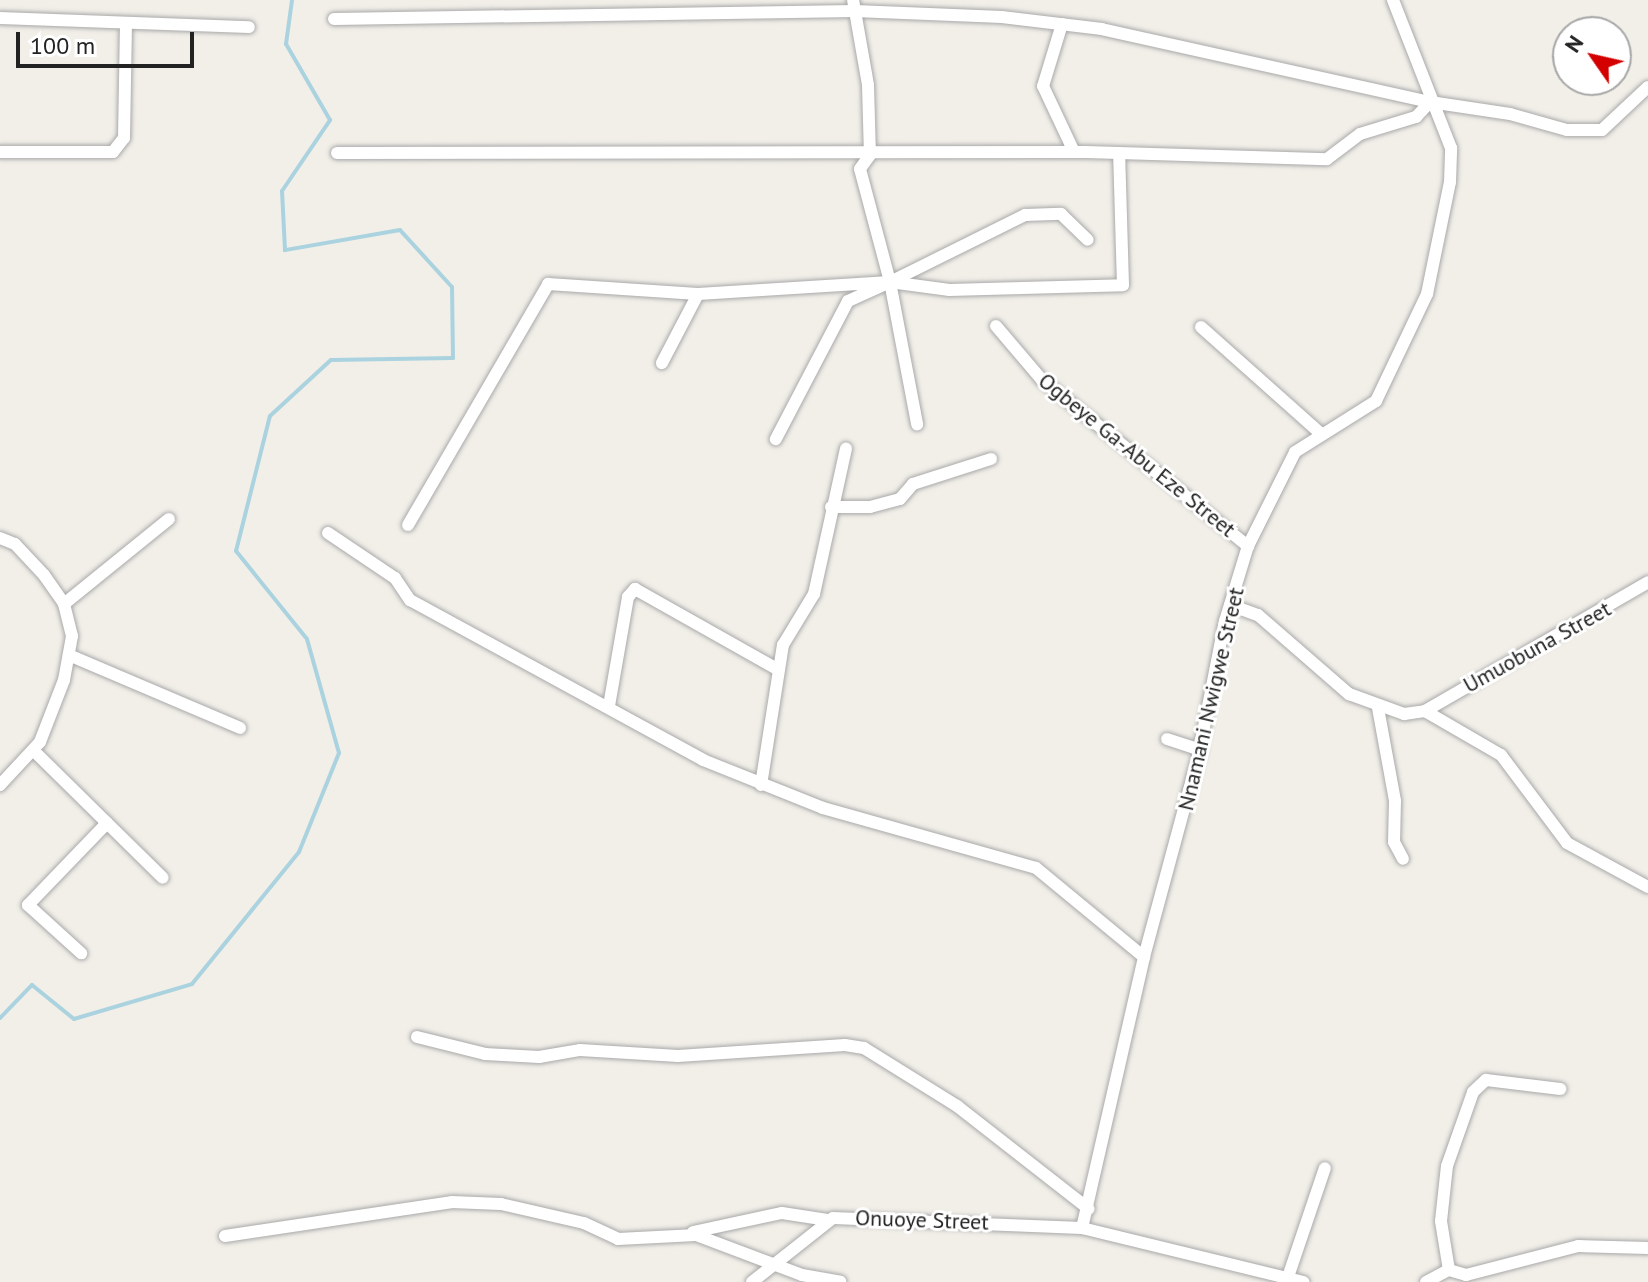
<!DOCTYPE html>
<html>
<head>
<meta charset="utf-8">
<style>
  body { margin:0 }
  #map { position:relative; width:1648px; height:1282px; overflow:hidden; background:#f2efe9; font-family:"PT Sans",sans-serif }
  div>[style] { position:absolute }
  .stream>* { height:4px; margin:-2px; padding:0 2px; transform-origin:2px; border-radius:2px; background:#aad3df }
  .roads { filter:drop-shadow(0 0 2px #a9a9a9) drop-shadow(0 0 2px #a9a9a9) }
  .street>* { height:12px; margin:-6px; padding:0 6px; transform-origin:6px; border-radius:6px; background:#fff }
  span { translate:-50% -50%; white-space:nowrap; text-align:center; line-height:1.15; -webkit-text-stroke:6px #fff; paint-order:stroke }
  .street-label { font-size:22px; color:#222 }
  .north { position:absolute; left:1552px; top:16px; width:80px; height:80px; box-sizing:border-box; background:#fff; border:2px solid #a7a7a7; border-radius:50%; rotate:304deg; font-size:22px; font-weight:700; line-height:32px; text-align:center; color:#222 }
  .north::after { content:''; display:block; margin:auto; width:28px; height:36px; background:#d40000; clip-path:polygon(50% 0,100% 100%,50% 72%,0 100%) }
  .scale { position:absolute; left:16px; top:32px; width:178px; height:36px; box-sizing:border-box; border:4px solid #222; border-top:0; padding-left:10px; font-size:24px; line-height:28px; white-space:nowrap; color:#222; -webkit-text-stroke:6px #fff; paint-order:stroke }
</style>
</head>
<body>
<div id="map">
  <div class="stream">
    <i style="left:0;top:1018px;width:46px;rotate:-45.9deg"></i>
    <i style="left:32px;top:985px;width:54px;rotate:39deg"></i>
    <i style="left:74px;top:1019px;width:123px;rotate:-16.5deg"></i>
    <i style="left:192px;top:984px;width:170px;rotate:-51deg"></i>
    <i style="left:299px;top:852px;width:107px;rotate:-68deg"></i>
    <i style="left:339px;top:753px;width:118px;rotate:-105.7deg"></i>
    <i style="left:307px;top:639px;width:113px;rotate:-128.9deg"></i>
    <i style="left:236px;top:551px;width:139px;rotate:-75.9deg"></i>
    <i style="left:270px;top:416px;width:83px;rotate:-42.6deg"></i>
    <i style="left:331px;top:360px;width:122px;rotate:-0.9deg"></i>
    <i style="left:453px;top:358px;width:71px;rotate:-90.8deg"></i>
    <i style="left:452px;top:287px;width:77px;rotate:-132.4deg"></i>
    <i style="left:400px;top:230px;width:117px;rotate:170.1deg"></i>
    <i style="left:285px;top:250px;width:59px;rotate:-92.9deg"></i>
    <i style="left:282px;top:191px;width:86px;rotate:-55.9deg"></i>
    <i style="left:330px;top:120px;width:88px;rotate:-120.1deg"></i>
    <i style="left:286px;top:44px;width:44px;rotate:-82.2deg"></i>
  </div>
  <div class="roads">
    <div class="street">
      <i style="left:0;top:18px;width:249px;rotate:2.1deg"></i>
      <i style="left:334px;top:19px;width:521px;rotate:-0.88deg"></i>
      <i style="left:855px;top:11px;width:75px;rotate:80deg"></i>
      <i style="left:868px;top:85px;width:70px;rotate:88.4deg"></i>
      <i style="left:870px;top:155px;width:17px;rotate:126deg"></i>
      <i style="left:860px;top:169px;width:117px;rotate:75.1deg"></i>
      <i style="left:890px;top:282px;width:46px;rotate:155.7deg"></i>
      <i style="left:848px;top:301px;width:156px;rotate:117.6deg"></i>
      <i style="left:1062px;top:24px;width:65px;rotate:107deg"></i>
      <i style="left:1043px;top:86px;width:73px;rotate:64.8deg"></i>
      <i style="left:1430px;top:102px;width:81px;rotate:8.5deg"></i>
      <i style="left:1510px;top:114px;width:59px;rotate:15.7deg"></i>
      <i style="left:1567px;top:130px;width:35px"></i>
      <i style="left:1602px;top:130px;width:63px;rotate:-43.1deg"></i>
      <i style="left:0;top:152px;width:113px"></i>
      <i style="left:113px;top:152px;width:18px;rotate:-52deg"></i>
      <i style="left:124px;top:138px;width:113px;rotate:-89deg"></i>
      <i style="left:337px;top:153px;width:749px;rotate:-0.08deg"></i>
      <i style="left:1086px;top:152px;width:241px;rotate:1.7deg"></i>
      <i style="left:1327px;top:159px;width:41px;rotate:-37.1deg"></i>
      <i style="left:1360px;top:134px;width:59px;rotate:-16.9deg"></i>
      <i style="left:1416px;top:117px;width:21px;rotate:-47deg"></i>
      <i style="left:1430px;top:102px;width:336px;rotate:-167.5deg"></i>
      <i style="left:1102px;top:29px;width:101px;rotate:-173.2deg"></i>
      <i style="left:1002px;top:17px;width:147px;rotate:-177.7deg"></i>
      <i style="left:855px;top:11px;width:11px;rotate:-100deg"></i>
      <i style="left:890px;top:282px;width:151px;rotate:-26.4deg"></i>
      <i style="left:1025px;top:215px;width:36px;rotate:-2deg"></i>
      <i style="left:1061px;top:214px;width:37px;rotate:44deg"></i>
      <i style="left:890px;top:282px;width:145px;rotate:79.2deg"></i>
      <i style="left:698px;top:294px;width:192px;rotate:-3.6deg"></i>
      <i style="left:890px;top:282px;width:60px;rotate:7.7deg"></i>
      <i style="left:949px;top:290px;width:174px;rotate:-1.6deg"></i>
      <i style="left:1123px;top:285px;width:132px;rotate:-91.7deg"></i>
      <i style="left:996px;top:326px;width:71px;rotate:49.6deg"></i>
      <i style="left:1042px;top:380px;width:265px;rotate:38.9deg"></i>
      <i style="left:1201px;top:327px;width:161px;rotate:41.7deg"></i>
      <i style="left:831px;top:507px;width:39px"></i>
      <i style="left:870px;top:507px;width:31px;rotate:-15deg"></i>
      <i style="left:900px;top:499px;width:20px;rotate:-49deg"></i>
      <i style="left:913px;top:484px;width:82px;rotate:-17.8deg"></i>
      <i style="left:408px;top:525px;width:279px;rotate:-59.8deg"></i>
      <i style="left:548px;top:284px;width:150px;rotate:3.8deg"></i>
      <i style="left:698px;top:294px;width:78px;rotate:117.6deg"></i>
      <i style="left:328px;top:533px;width:81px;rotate:33.9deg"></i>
      <i style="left:395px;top:578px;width:27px;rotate:56deg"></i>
      <i style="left:410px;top:600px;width:334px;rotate:28.6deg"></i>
      <i style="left:703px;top:760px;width:129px;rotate:21.8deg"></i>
      <i style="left:823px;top:808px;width:221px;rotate:15.7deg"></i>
      <i style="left:1036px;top:868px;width:140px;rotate:39.5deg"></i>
      <i style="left:0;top:538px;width:16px;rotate:22deg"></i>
      <i style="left:15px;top:544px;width:42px;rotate:46.9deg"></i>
      <i style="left:44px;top:575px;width:35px;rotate:55deg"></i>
      <i style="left:64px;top:604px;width:33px;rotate:76deg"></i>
      <i style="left:72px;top:636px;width:45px;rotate:100.3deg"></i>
      <i style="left:64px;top:680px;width:66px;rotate:111.2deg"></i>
      <i style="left:40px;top:742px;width:59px;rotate:132.9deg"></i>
      <i style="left:64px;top:604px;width:135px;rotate:-39deg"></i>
      <i style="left:1230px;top:605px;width:30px;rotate:20deg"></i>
      <i style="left:1258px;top:615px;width:121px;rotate:41deg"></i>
      <i style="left:1349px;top:694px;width:59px;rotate:20deg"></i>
      <i style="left:1404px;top:714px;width:21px;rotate:-8deg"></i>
      <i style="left:1425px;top:711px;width:88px;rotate:30.1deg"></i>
      <i style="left:1501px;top:755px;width:110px;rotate:53.1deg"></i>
      <i style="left:1567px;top:843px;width:92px;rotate:28.5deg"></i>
      <i style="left:69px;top:655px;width:186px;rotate:23.1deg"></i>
      <i style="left:609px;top:706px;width:111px;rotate:-80.1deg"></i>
      <i style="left:628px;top:597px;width:11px;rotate:-49deg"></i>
      <i style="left:635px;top:589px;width:163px;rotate:29.4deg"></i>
      <i style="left:1378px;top:708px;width:95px;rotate:79.6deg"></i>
      <i style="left:1395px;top:801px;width:41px;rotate:91.4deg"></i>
      <i style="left:1394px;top:842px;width:19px;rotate:62deg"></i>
      <i style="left:1425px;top:711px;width:258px;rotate:-30deg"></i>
      <i style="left:1167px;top:739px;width:35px;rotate:18deg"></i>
      <i style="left:33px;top:750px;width:104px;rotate:44.6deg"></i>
      <i style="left:107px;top:823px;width:114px;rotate:133.9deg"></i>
      <i style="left:28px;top:905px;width:72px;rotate:42.2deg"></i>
      <i style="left:761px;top:785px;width:142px;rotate:-81.1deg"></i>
      <i style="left:783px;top:645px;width:60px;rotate:-58.7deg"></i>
      <i style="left:814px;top:594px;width:149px;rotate:-77.6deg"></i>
      <i style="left:107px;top:823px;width:78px;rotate:44.5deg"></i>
      <i style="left:417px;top:1037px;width:70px;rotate:14deg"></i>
      <i style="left:485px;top:1054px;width:54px;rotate:3.2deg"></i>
      <i style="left:539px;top:1057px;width:42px;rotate:-9.7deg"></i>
      <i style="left:580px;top:1050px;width:98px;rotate:3.5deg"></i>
      <i style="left:678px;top:1056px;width:167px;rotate:-3.8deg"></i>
      <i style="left:845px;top:1045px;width:19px;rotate:9deg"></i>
      <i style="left:864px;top:1048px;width:110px;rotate:31.9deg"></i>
      <i style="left:957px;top:1106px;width:167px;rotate:38deg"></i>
      <i style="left:1082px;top:1228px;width:278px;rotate:-77.1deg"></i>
      <i style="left:1144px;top:957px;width:207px;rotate:-74.9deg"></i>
      <i style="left:1198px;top:757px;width:139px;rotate:-78.8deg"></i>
      <i style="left:1225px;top:621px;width:78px;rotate:-73deg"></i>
      <i style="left:1248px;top:546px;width:105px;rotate:-63.4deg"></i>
      <i style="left:1295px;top:452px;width:96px;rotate:-32.2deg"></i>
      <i style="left:1376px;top:401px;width:119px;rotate:-64.5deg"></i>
      <i style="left:1427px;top:294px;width:114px;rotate:-78.4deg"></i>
      <i style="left:1450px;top:182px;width:34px;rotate:-88deg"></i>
      <i style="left:1451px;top:148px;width:159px;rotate:-111.4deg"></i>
      <i style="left:693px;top:1232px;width:91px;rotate:-12.1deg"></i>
      <i style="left:782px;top:1213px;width:46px;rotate:8.8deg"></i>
      <i style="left:225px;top:1236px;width:230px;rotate:-8.5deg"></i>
      <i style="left:452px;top:1202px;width:49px;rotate:2.3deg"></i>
      <i style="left:501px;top:1204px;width:85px;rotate:12.9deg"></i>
      <i style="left:584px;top:1223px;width:38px;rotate:25deg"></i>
      <i style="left:618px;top:1239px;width:78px;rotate:-2.9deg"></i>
      <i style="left:696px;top:1235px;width:113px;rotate:20.7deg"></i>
      <i style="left:802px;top:1275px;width:39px;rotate:10deg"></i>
      <i style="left:1449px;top:1270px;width:50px;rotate:-99.3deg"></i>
      <i style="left:1441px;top:1221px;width:55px;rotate:-83.8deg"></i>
      <i style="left:1447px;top:1166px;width:78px;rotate:-70.6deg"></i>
      <i style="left:1473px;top:1092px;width:18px;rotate:-43deg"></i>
      <i style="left:1486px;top:1080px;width:75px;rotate:6.9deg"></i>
      <i style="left:1287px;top:1280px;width:118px;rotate:-71.3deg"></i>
      <i style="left:752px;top:1282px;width:103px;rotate:-38.3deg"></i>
      <i style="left:833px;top:1218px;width:249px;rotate:2.3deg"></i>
      <i style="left:1082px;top:1228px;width:228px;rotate:13.7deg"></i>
      <i style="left:1426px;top:1282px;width:26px;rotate:-28deg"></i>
      <i style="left:1449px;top:1270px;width:18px;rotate:16deg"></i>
      <i style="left:1466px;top:1275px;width:116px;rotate:-14.5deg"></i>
      <i style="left:1578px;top:1246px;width:70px;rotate:1.6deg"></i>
    </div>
  </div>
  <div class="street-label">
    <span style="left:1137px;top:455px;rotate:39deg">Ogbeye Ga-Abu Eze Street</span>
    <span style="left:1537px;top:647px;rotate:-29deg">Umuobuna Street</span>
    <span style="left:1211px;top:699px;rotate:-77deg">Nnamani Nwigwe Street</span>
    <span style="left:922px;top:1220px;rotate:2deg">Onuoye Street</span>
  </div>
  <div class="north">N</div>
  <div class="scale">100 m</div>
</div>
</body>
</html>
